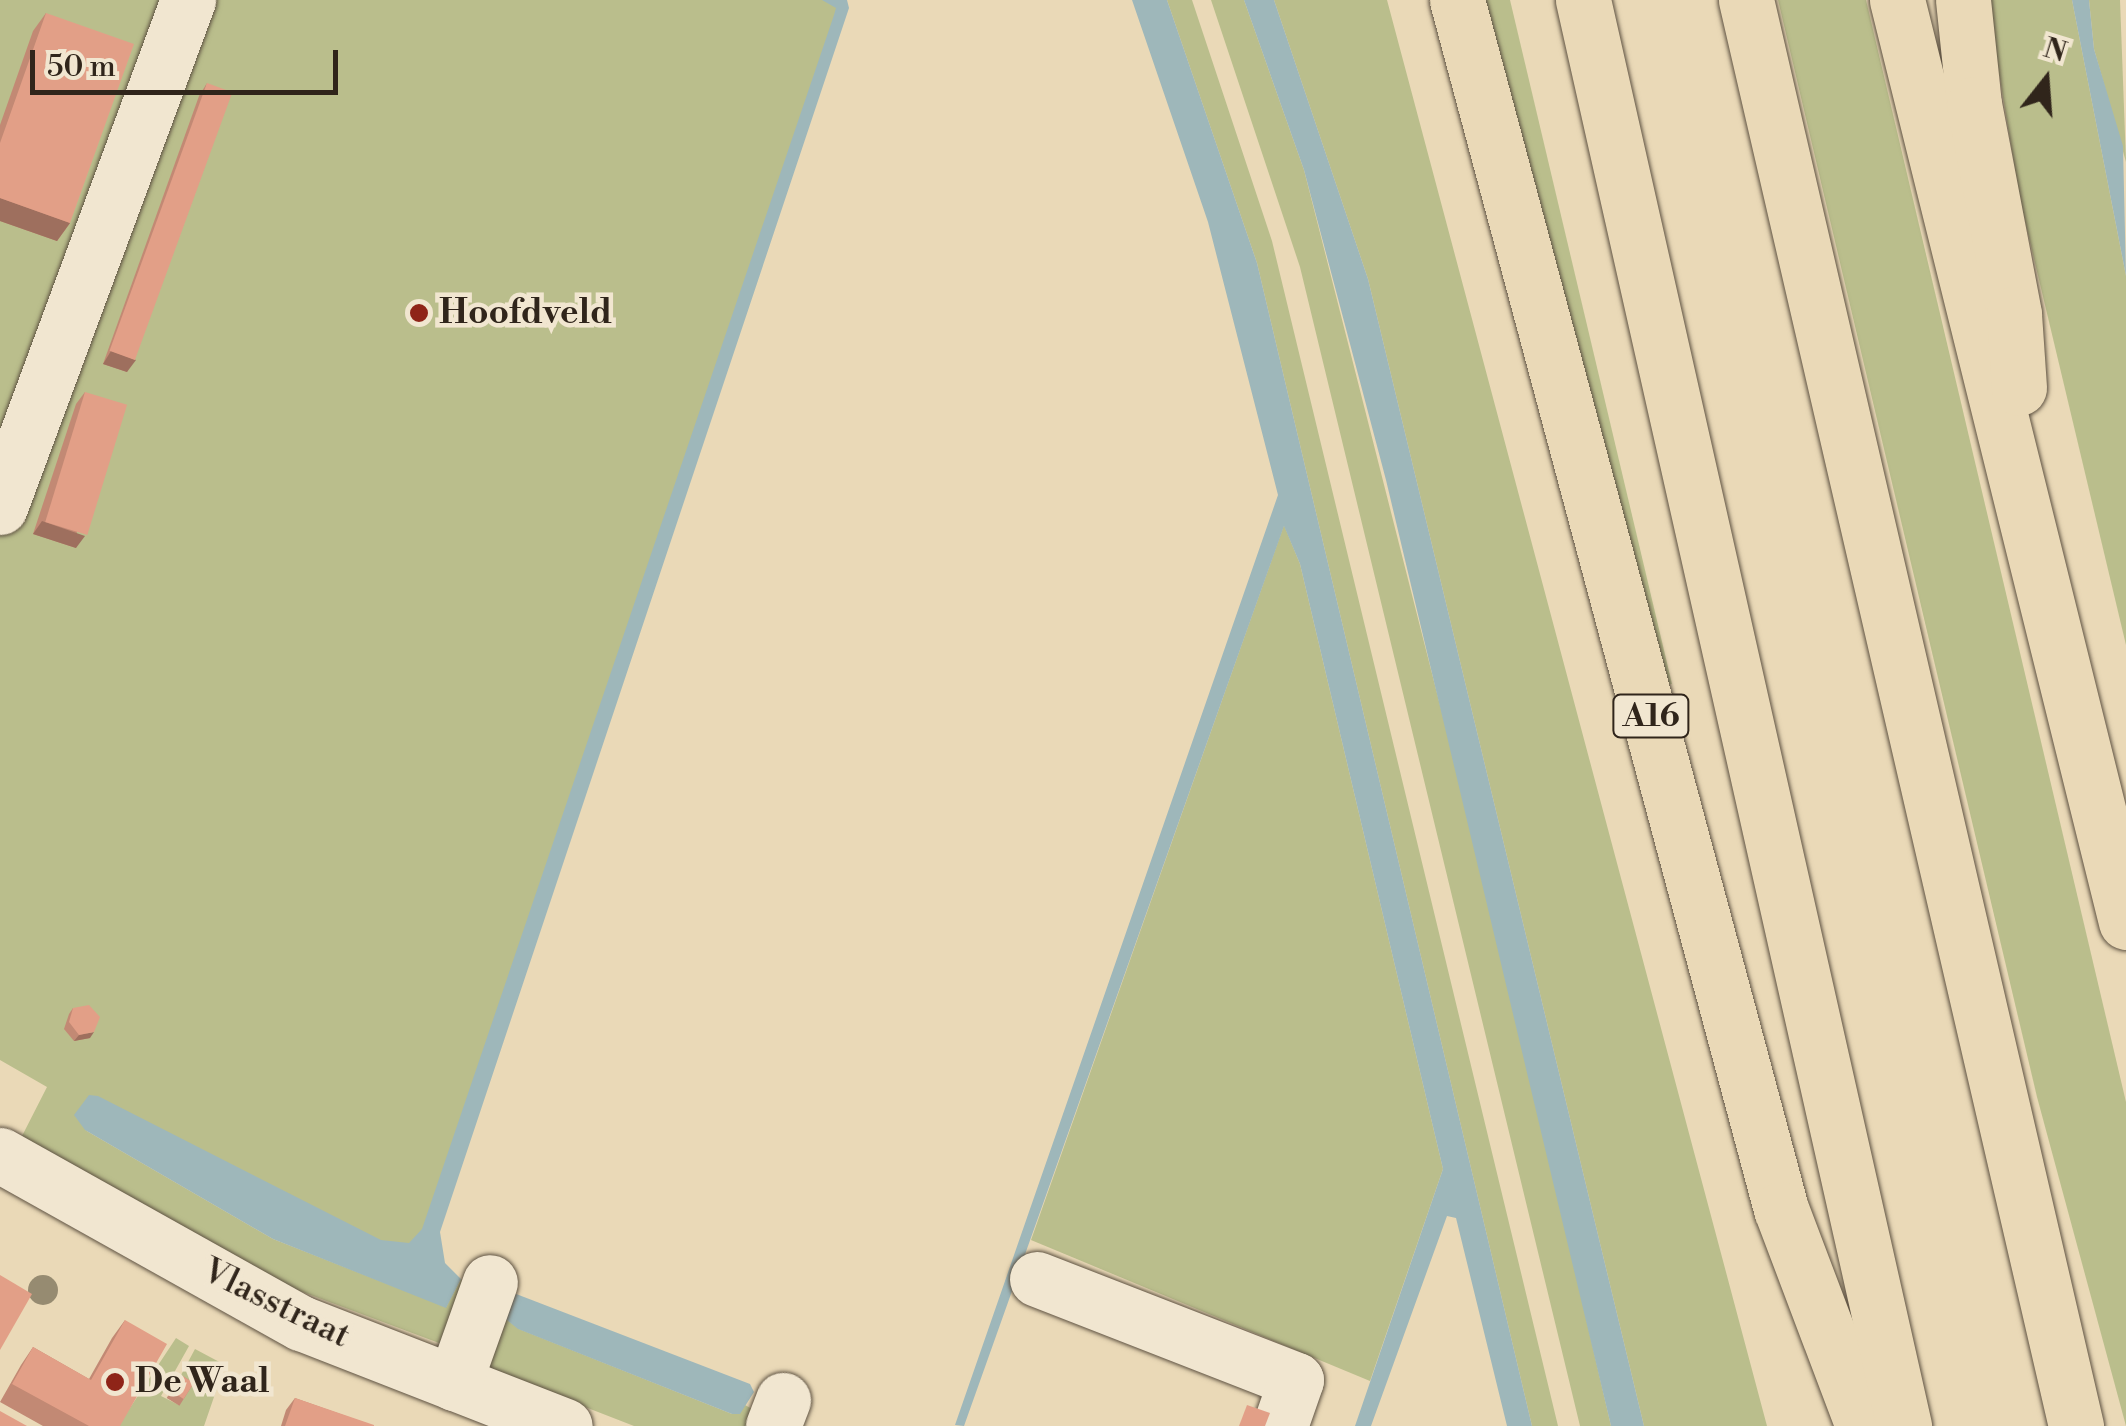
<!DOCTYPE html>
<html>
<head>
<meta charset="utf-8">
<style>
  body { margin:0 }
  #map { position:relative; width:2126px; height:1426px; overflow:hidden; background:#ead9b7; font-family:"Libre Bodoni",serif }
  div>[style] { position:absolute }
  .green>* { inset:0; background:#babe8c }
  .water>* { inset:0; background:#9eb7ba }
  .roads { filter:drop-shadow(0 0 2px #5e5242) drop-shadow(0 0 2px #5e5242) }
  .minor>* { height:55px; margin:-27.5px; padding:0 27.5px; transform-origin:27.5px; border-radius:27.5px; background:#f1e6d0 }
  .highway>* { height:55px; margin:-27.5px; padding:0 27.5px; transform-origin:27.5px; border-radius:27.5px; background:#ead9b7 }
  .trees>* { width:30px; height:30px; margin:-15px; border-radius:50%; background:#968b71 }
  .wall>* { inset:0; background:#c28974; transform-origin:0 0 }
  .shaded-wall>* { inset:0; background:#9e6f5e }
  .building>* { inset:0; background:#e29f87; transform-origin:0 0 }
  .dots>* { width:28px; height:28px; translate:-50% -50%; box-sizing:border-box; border:5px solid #f1e6d0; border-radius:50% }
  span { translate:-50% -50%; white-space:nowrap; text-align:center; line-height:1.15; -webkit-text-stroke:9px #f1e6d0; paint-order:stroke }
  .shield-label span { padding:2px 8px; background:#f1e6d0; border:2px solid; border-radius:8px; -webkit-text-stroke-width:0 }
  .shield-label { font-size:32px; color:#30251b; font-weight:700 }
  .poi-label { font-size:35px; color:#30251b; font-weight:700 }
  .left { translate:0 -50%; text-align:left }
  .street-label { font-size:35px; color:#30251b }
  .north { position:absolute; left:1996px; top:30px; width:100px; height:100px; -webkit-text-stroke:8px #f1e6d0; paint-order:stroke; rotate:17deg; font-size:28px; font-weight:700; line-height:40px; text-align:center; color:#30251b }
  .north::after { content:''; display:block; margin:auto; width:35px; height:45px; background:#30251b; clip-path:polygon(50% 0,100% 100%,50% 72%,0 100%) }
  .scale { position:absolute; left:30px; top:50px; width:308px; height:45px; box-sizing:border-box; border:5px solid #30251b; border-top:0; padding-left:12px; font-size:30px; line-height:35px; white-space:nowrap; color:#30251b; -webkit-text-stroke:8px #f1e6d0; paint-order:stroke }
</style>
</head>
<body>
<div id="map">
  <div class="green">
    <i style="clip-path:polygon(0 0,836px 0,841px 6px,416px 1267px,85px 1130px,273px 1239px,446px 1307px,461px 1279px,475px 1285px,447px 1346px,268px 1279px,21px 1138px,47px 1087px,0 1060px)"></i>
    <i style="clip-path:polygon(1167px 0,1192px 0,1272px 241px,1558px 1426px,1532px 1426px,1257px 263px)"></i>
    <i style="clip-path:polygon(1211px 0,1244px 0,1304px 170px,1486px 886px,1611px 1426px,1580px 1426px,1300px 267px)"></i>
    <i style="clip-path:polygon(1274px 0,1387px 0,1767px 1426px,1644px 1426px,1368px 279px)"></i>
    <i style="clip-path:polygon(1484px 0,1510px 0,1672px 684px,1664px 685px)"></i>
    <i style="clip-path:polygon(1778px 0,1866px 0,2126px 1102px,2126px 1426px,2037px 1097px)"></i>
    <i style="clip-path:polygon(1987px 0,2072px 0,2126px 276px,2126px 645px,2020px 200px)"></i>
    <i style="clip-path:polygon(2089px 0,2120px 0,2126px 162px,2094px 49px)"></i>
    <i style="clip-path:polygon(1284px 525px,1300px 564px,1443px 1169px,1370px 1381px,1031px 1240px)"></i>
    <i style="clip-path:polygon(502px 1316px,519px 1329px,732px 1414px,745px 1405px,761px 1414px,756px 1426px,634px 1426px,485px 1368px)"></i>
    <i style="clip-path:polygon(176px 1338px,189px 1346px,161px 1396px,179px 1405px,180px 1377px,195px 1349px,225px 1365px,204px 1426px,118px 1426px)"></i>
  </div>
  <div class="water">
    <i style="clip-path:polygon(822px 0,847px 0,849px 8px,440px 1232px,445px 1263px,461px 1279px,446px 1308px,273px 1239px,85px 1130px,74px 1115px,89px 1095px,98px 1096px,381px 1240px,409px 1243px,422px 1229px,834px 15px,836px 8px)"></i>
    <i style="clip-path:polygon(1132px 0,1167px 0,1257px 263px,1532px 1426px,1507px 1426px,1456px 1218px,1447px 1216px,1371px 1426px,1355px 1426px,1443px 1169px,1300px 564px,1284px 526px,964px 1426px,955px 1425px,1278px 495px,1208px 222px)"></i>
    <i style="clip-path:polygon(1244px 0,1274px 0,1368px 279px,1644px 1426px,1611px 1426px,1386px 480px,1304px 170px)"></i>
    <i style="clip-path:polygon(2072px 0,2089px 0,2094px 49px,2123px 146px,2126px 276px)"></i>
    <i style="clip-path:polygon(511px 1292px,750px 1384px,754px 1392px,740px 1414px,732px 1414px,518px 1329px,502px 1316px)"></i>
  </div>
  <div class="roads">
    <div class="minor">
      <i style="left:0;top:507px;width:541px;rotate:-69.65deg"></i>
      <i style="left:0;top:1155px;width:345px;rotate:29.2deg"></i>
      <i style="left:301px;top:1323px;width:283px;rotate:21.3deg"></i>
      <i style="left:1037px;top:1279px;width:278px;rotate:21.3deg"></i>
      <i style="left:1296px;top:1380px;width:49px;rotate:109.2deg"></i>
      <i style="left:454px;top:1383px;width:107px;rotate:-70.4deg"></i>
      <i style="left:773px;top:1426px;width:28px;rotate:-69deg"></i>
    </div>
    <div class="highway">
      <i style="left:1457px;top:0;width:1252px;rotate:75deg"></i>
      <i style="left:1781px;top:1209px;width:232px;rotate:69.3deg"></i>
      <i style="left:1583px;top:0;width:1462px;rotate:77.31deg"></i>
      <i style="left:1746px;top:0;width:1464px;rotate:76.97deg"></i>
      <i style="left:1897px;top:0;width:950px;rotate:76.05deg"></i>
      <i style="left:1963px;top:0;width:105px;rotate:84deg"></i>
      <i style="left:1974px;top:104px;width:214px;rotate:79.2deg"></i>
      <i style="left:2014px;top:314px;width:74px;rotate:86.1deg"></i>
    </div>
  </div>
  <div class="trees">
    <i style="left:43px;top:1290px"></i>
  </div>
  <div class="wall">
    <i style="clip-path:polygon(46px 13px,70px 223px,57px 241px,0 221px,0 125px,33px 31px)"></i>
    <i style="clip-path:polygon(207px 83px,127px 372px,103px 364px,199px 96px)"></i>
    <i style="clip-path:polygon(85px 392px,76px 548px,33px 534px,76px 404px)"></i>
    <i style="clip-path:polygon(73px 1008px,90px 1038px,74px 1041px,64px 1029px,69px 1014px)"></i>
    <i style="clip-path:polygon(125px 1320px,120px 1426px,43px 1426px,0 1402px,21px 1365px,33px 1347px,89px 1379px,112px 1338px)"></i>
    <i style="left:181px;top:1375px;width:15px;height:27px;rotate:32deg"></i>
    <i style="clip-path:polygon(295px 1398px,374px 1426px,281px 1426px,286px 1410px)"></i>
  </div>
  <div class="shaded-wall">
    <i style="clip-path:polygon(0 198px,70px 223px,57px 241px,0 221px)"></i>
    <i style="clip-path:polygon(111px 351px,136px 360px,127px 372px,103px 364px)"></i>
    <i style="clip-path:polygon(42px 521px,85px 536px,76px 548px,33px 534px)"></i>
    <i style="clip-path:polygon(94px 1032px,90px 1038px,74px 1041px,79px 1035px)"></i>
  </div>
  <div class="building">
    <i style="clip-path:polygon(46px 13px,134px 44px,70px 223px,0 198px,0 143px)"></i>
    <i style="left:207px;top:83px;width:27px;height:285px;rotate:20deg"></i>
    <i style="left:85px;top:392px;width:44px;height:136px;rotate:17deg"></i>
    <i style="clip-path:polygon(89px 1005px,100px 1017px,94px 1032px,79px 1035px,69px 1022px,73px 1008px)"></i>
    <i style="clip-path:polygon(0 1275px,32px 1294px,0 1350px)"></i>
    <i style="clip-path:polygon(125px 1320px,167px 1344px,120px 1426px,89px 1426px,12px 1384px,33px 1347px,91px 1380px)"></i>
    <i style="left:181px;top:1375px;width:15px;height:19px;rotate:32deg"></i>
    <i style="clip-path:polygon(295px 1398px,374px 1425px,374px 1426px,285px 1426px)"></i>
    <i style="clip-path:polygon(1247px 1405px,1270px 1413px,1265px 1426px,1239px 1426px)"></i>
    <i style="clip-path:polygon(0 1411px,27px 1426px,0 1426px)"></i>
  </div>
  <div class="dots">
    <i style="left:419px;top:313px;background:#8f2418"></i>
    <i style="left:115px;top:1382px;background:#8f2418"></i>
  </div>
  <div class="shield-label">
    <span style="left:1651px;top:716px">A16</span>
  </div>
  <div class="poi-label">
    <span class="left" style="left:439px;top:313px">Hoofdveld</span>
    <span class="left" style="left:135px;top:1382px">De Waal</span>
  </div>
  <div class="street-label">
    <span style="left:276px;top:1304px;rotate:26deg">Vlasstraat</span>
  </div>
  <div class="north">N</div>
  <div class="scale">50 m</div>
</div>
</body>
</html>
